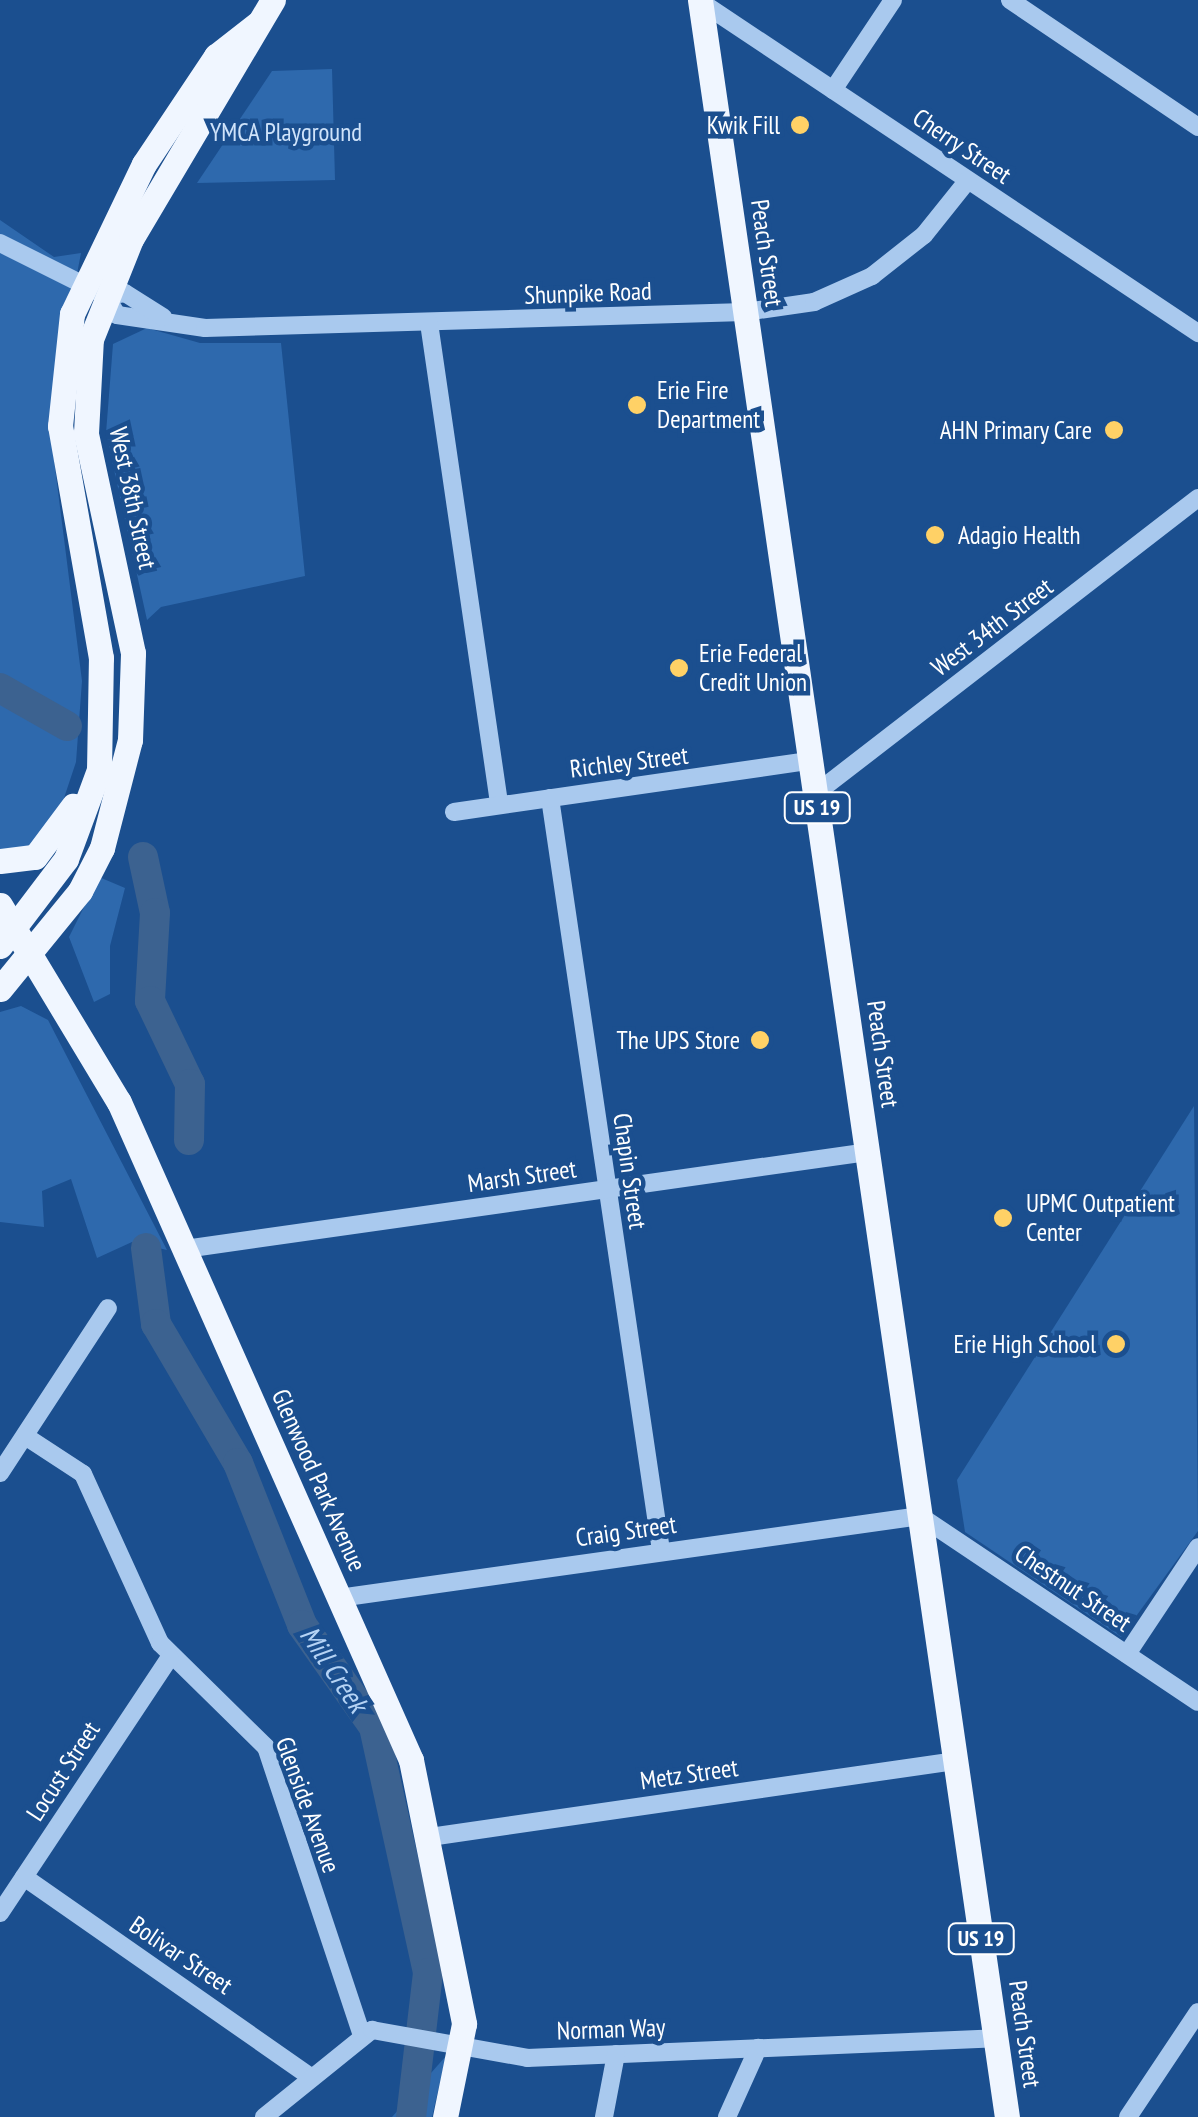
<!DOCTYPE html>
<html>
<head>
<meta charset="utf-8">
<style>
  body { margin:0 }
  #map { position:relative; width:1198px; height:2117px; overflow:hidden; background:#1b4f8f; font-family:"PT Sans Narrow",sans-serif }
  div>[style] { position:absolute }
  .green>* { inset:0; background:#2e69ad }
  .river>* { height:30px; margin:-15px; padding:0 15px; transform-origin:15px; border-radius:15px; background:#3c6290 }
  .minor>* { height:18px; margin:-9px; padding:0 9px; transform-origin:9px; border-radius:9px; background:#a9c9ee }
  .major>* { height:25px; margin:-12.5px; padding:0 12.5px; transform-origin:12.5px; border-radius:12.5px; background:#f0f6ff }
  .dots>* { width:28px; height:28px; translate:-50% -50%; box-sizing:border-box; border:5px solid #1b4f8f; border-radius:50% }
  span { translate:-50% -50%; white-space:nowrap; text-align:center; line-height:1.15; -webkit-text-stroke:9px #1b4f8f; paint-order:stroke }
  .shield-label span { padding:2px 8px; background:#1b4f8f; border:2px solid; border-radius:8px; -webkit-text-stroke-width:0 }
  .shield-label { font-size:22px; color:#fff; font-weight:700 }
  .poi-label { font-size:25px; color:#fff }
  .right { translate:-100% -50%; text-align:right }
  .left { translate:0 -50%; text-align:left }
  .park-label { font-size:25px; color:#cfe3fa }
  .street-label { font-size:25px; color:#fff }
  .water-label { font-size:28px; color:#b5d3f5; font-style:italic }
</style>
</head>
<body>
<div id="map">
  <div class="green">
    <i style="clip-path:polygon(332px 69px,335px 180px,197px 183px,272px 71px)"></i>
    <i style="clip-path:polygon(0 220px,54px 257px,81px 253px,49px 420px,82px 681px,76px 762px,59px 813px,39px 845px,0 854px)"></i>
    <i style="clip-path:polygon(147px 328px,200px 343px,281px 343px,305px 576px,161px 607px,147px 620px,106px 433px,113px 344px)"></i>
    <i style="clip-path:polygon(99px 877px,125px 888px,110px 946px,110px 994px,94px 1002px,69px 937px)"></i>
    <i style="clip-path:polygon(21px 1006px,48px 1020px,167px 1250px,132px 1242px,97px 1258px,71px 1179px,42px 1191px,44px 1227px,0 1222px,0 1012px)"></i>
    <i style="clip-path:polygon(1194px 1106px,1198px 1531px,1121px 1637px,965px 1532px,957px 1480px)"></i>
    <i style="clip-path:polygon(446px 2056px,432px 2117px,392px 2117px)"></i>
  </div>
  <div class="river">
    <i style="left:0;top:688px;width:77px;rotate:29.6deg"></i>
    <i style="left:143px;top:857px;width:57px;rotate:77.9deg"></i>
    <i style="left:155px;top:913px;width:88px;rotate:93.3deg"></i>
    <i style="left:150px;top:1001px;width:92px;rotate:64.3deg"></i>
    <i style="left:190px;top:1084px;width:56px;rotate:91deg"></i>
    <i style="left:146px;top:1248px;width:77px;rotate:82.5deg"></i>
    <i style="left:156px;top:1324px;width:161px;rotate:59.5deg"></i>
    <i style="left:238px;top:1463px;width:174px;rotate:68.4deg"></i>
    <i style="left:302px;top:1625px;width:125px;rotate:54.8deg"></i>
    <i style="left:374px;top:1727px;width:252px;rotate:77.6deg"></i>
    <i style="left:428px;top:1973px;width:145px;rotate:96.7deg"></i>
  </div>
  <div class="minor">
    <i style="left:698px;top:0;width:601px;rotate:33.66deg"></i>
    <i style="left:1010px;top:0;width:227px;rotate:34deg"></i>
    <i style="left:833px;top:90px;width:108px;rotate:-56.3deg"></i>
    <i style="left:0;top:243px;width:119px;rotate:26.6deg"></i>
    <i style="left:106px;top:296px;width:22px;rotate:60deg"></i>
    <i style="left:117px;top:315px;width:89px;rotate:8.4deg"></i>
    <i style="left:205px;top:328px;width:540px;rotate:-1.7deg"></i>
    <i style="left:745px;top:312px;width:70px;rotate:-8.2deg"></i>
    <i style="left:814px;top:302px;width:64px;rotate:-24.1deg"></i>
    <i style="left:872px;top:276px;width:66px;rotate:-38.3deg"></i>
    <i style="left:924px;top:235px;width:70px;rotate:-51.3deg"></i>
    <i style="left:106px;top:296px;width:19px;rotate:-9deg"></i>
    <i style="left:125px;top:293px;width:45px;rotate:32.3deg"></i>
    <i style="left:429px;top:323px;width:487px;rotate:81.7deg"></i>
    <i style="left:815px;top:794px;width:484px;rotate:-37.7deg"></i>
    <i style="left:550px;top:798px;width:761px;rotate:81.61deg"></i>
    <i style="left:454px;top:812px;width:360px;rotate:-8.2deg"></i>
    <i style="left:185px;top:1249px;width:689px;rotate:-8.09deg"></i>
    <i style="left:25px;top:1436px;width:69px;rotate:33.2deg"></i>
    <i style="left:83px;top:1474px;width:186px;rotate:65.5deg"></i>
    <i style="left:160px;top:1643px;width:148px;rotate:44.5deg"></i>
    <i style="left:266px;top:1747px;width:300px;rotate:71.6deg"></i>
    <i style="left:0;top:1473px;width:197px;rotate:-56.8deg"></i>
    <i style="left:339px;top:1598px;width:587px;rotate:-8.03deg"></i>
    <i style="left:920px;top:1516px;width:334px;rotate:33.8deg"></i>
    <i style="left:1127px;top:1654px;width:128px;rotate:-56.4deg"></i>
    <i style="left:430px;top:1837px;width:530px;rotate:-8.24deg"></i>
    <i style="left:24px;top:1877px;width:348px;rotate:34.9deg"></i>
    <i style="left:0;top:1913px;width:307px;rotate:-56.4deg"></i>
    <i style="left:264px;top:2117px;width:139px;rotate:-38.9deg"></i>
    <i style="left:372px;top:2030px;width:158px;rotate:10.2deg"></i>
    <i style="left:527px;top:2058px;width:469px;rotate:-2.4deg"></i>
    <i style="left:604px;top:2117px;width:64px;rotate:-79.2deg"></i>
    <i style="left:727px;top:2117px;width:76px;rotate:-65.8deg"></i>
    <i style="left:1128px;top:2117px;width:126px;rotate:-56.3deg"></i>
  </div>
  <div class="major">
    <i style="left:700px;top:0;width:2139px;rotate:81.75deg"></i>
    <i style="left:0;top:861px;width:35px;rotate:-7deg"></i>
    <i style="left:35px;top:857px;width:64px;rotate:-53.3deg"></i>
    <i style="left:0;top:905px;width:230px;rotate:58.9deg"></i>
    <i style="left:119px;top:1102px;width:720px;rotate:66.07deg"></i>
    <i style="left:411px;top:1760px;width:269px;rotate:78.6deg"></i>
    <i style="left:464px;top:2024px;width:95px;rotate:101.5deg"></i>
    <i style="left:0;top:946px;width:109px;rotate:-52.8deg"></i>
    <i style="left:66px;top:859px;width:95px;rotate:-69.7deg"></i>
    <i style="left:99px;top:770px;width:112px;rotate:-89deg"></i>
    <i style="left:101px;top:658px;width:236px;rotate:-100deg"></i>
    <i style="left:60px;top:426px;width:113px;rotate:-83.9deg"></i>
    <i style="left:72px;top:314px;width:166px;rotate:-64.4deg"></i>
    <i style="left:144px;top:164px;width:130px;rotate:-56.3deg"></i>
    <i style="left:216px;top:56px;width:52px;rotate:-38deg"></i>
    <i style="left:0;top:989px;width:127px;rotate:-50.8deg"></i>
    <i style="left:80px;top:891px;width:48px;rotate:-62.9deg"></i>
    <i style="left:102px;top:848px;width:112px;rotate:-75.5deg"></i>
    <i style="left:130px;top:740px;width:87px;rotate:-88deg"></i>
    <i style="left:133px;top:653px;width:225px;rotate:-102.1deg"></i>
    <i style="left:86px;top:433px;width:94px;rotate:-87deg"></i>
    <i style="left:91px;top:339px;width:108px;rotate:-68.2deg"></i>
    <i style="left:131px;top:239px;width:278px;rotate:-59.3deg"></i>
  </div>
  <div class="dots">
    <i style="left:800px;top:125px;background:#ffd166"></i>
    <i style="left:637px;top:405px;background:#ffd166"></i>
    <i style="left:1114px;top:430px;background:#ffd166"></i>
    <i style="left:935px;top:535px;background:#ffd166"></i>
    <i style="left:679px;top:668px;background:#ffd166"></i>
    <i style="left:760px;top:1040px;background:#ffd166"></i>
    <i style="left:1003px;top:1218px;background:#ffd166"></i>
    <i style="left:1116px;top:1344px;background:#ffd166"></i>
  </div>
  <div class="shield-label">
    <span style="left:817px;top:808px">US 19</span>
    <span style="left:981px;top:1939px">US 19</span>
  </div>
  <div class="poi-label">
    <span class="right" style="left:780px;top:125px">Kwik Fill</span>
    <span class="left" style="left:657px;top:405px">Erie Fire<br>Department</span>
    <span class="right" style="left:1092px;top:430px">AHN Primary Care</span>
    <span class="left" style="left:958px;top:535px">Adagio Health</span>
    <span class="left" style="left:699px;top:668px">Erie Federal<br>Credit Union</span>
    <span class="right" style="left:740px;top:1040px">The UPS Store</span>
    <span class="left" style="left:1026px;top:1218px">UPMC Outpatient<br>Center</span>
    <span class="right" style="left:1096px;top:1344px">Erie High School</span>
  </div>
  <div class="park-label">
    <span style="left:286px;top:132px">YMCA Playground</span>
  </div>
  <div class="street-label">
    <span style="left:962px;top:146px;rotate:34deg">Cherry Street</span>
    <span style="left:767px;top:253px;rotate:82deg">Peach Street</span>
    <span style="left:588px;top:293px;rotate:-2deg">Shunpike Road</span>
    <span style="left:133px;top:498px;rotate:78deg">West 38th Street</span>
    <span style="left:992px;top:627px;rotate:-37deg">West 34th Street</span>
    <span style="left:629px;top:762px;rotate:-7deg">Richley Street</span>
    <span style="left:883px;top:1054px;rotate:82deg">Peach Street</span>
    <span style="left:630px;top:1171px;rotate:82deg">Chapin Street</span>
    <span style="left:522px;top:1176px;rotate:-8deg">Marsh Street</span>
    <span style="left:319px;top:1480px;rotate:66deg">Glenwood Park Avenue</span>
    <span style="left:626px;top:1531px;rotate:-8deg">Craig Street</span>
    <span style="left:1073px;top:1588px;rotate:34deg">Chestnut Street</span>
    <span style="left:63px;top:1771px;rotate:-57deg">Locust Street</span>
    <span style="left:689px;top:1774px;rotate:-8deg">Metz Street</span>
    <span style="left:308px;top:1805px;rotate:70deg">Glenside Avenue</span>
    <span style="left:181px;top:1955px;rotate:34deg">Bolivar Street</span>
    <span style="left:611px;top:2029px;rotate:-2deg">Norman Way</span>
    <span style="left:1025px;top:2034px;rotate:82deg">Peach Street</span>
  </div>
  <div class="water-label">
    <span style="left:334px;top:1669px;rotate:56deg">Mill Creek</span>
  </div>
</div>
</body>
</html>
